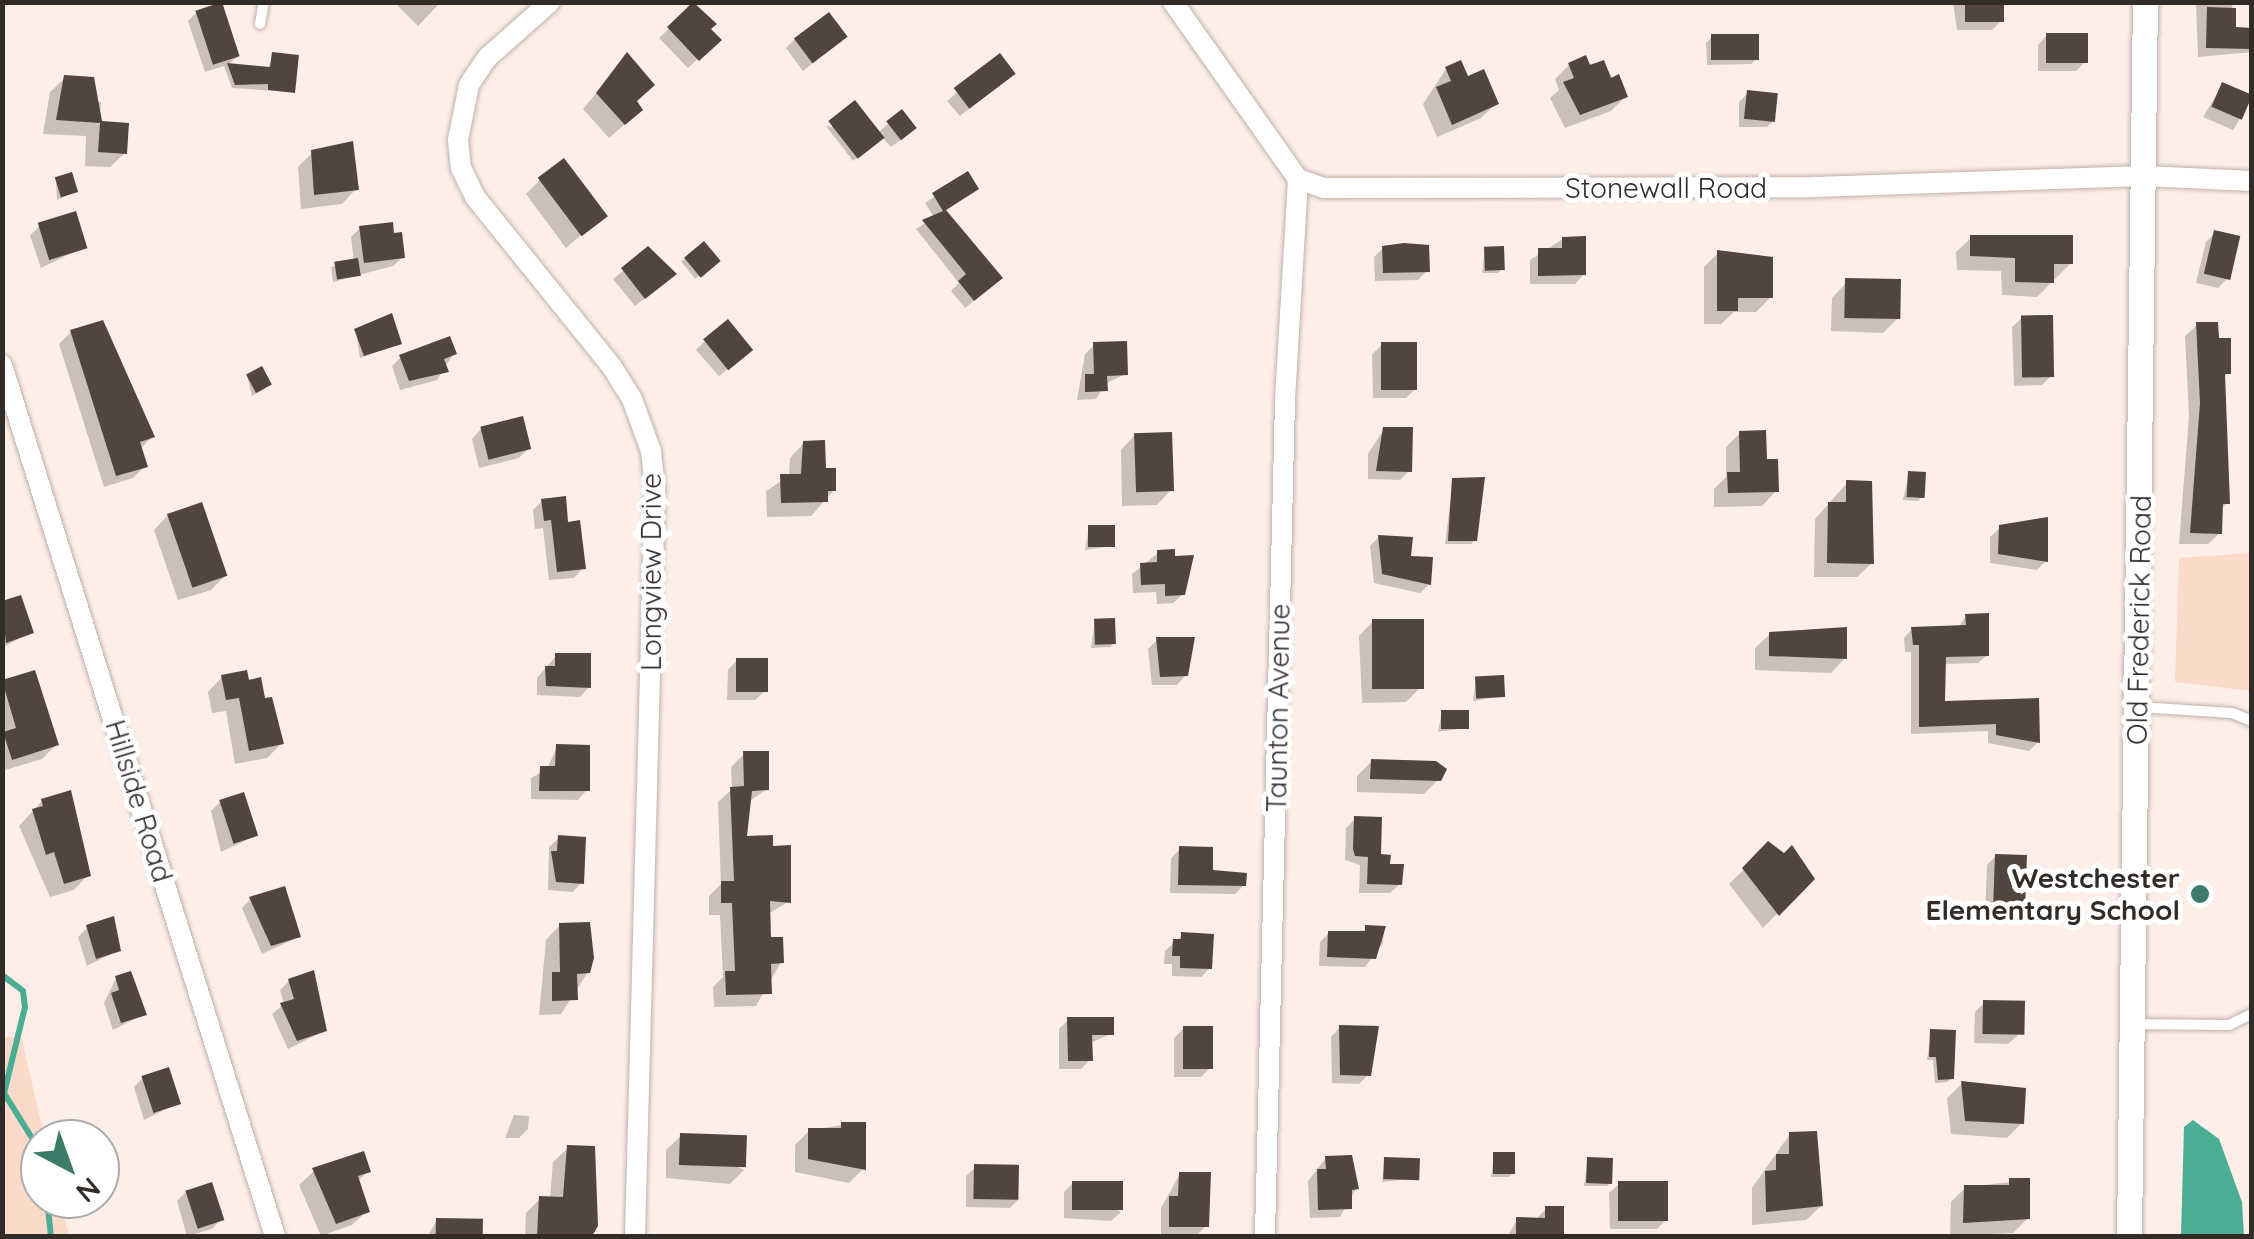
<!DOCTYPE html>
<html>
<head>
<meta charset="utf-8">
<style>
  body { margin:0 }
  #map { position:relative; width:2254px; height:1239px; overflow:hidden; background:#fdefe8; font-family:Quicksand,sans-serif }
  div>[style] { position:absolute }
  .green>* { inset:0; background:#fbdaca }
  .water>* { inset:0; background:#4cad95 }
  .shadow>* { inset:0; background:#0003; transform-origin:0 0 }
  .stream>* { height:6px; margin:-3px; padding:0 3px; transform-origin:3px; border-radius:3px; background:#4cad95 }
  .building>* { inset:0; background:#52443e; transform-origin:0 0 }
  .roads { filter:drop-shadow(0 0 2px #c0b0a8) drop-shadow(0 0 2px #c0b0a8) }
  .service>* { height:10px; margin:-5px; padding:0 5px; transform-origin:5px; border-radius:5px; background:#fff }
  .minor>* { height:20px; margin:-10px; padding:0 10px; transform-origin:10px; border-radius:10px; background:#fff }
  .tertiary>* { height:25px; margin:-12.5px; padding:0 12.5px; transform-origin:12.5px; border-radius:12.5px; background:#fff }
  .dots>* { width:28px; height:28px; translate:-50% -50%; box-sizing:border-box; border:5px solid #fff; border-radius:50% }
  span { translate:-50% -50%; white-space:nowrap; text-align:center; line-height:1.15; -webkit-text-stroke:10px #fff; paint-order:stroke }
  .street-label { font-size:28px; color:#322c29 }
  .poi-label { font-size:28px; color:#322c29; font-weight:700 }
  .right { translate:-100% -50%; text-align:right }
  .frame { position:absolute; inset:0; border:5px solid #322c29; pointer-events:none }
  .north { position:absolute; left:20px; top:1119px; width:100px; height:100px; box-sizing:border-box; background:#fff; border:2px solid #adaba9; border-radius:50%; rotate:139deg; font-size:28px; font-weight:700; line-height:40px; text-align:center; color:#322c29 }
  .north::after { content:''; display:block; margin:auto; width:35px; height:45px; background:#3a7b6a; clip-path:polygon(50% 0,100% 100%,50% 72%,0 100%) }
</style>
</head>
<body>
<div id="map">
  <div class="green">
    <i style="clip-path:polygon(2251px 553px,2251px 691px,2175px 682px,2179px 558px)"></i>
    <i style="clip-path:polygon(3px 1037px,21px 1037px,45px 1139px,40px 1139px,40px 1199px,60px 1199px,69px 1236px,3px 1236px)"></i>
  </div>
  <div class="water">
    <i style="clip-path:polygon(2193px 1120px,2219px 1139px,2242px 1202px,2244px 1236px,2181px 1236px,2184px 1127px)"></i>
  </div>
  <div class="shadow">
    <i style="clip-path:polygon(401px 2px,441px 2px,418px 26px,398px 6px)"></i>
    <i style="clip-path:polygon(1953px 2px,2002px 2px,2002px 20px,1992px 30px,1957px 30px)"></i>
    <i style="clip-path:polygon(2196px 2px,2232px 2px,2233px 30px,2252px 30px,2252px 52px,2198px 57px)"></i>
    <i style="clip-path:polygon(695px 4px,718px 40px,688px 68px,659px 38px)"></i>
    <i style="clip-path:polygon(197px 12px,238px 56px,228px 65px,268px 70px,273px 54px,292px 92px,232px 88px,224px 66px,205px 72px,188px 21px)"></i>
    <i style="clip-path:polygon(2047px 35px,2085px 62px,2076px 71px,2038px 71px,2038px 45px)"></i>
    <i style="clip-path:polygon(1712px 37px,1758px 58px,1751px 64px,1707px 65px,1706px 43px)"></i>
    <i style="clip-path:polygon(795px 39px,835px 46px,803px 71px,786px 48px)"></i>
    <i style="clip-path:polygon(627px 56px,635px 102px,625px 124px,609px 138px,583px 109px)"></i>
    <i style="clip-path:polygon(999px 57px,1003px 83px,960px 116px,947px 101px)"></i>
    <i style="clip-path:polygon(1603px 63px,1625px 97px,1611px 111px,1565px 128px,1550px 98px,1559px 90px,1555px 79px,1569px 65px)"></i>
    <i style="clip-path:polygon(1446px 69px,1496px 104px,1481px 118px,1437px 137px,1423px 104px)"></i>
    <i style="clip-path:polygon(65px 78px,90px 101px,101px 102px,99px 124px,126px 125px,125px 153px,110px 167px,85px 166px,86px 136px,43px 134px,50px 92px)"></i>
    <i style="clip-path:polygon(2223px 84px,2252px 98px,2233px 130px,2203px 117px)"></i>
    <i style="clip-path:polygon(1748px 93px,1776px 118px,1767px 127px,1739px 127px,1739px 102px)"></i>
    <i style="clip-path:polygon(901px 112px,905px 137px,891px 147px,882px 137px,853px 161px,826px 126px,878px 133px)"></i>
    <i style="clip-path:polygon(313px 152px,356px 189px,342px 204px,301px 209px,298px 167px)"></i>
    <i style="clip-path:polygon(967px 175px,976px 189px,944px 212px,992px 286px,965px 308px,951px 291px,959px 283px,916px 229px,934px 217px,925px 203px)"></i>
    <i style="clip-path:polygon(56px 179px,75px 192px,57px 200px)"></i>
    <i style="clip-path:polygon(540px 180px,604px 215px,566px 248px,526px 194px)"></i>
    <i style="clip-path:polygon(40px 226px,84px 247px,41px 268px,30px 235px)"></i>
    <i style="clip-path:polygon(360px 228px,403px 257px,393px 266px,333px 282px,331px 267px,354px 261px,351px 237px)"></i>
    <i style="clip-path:polygon(2215px 233px,2227px 279px,2218px 288px,2196px 283px,2206px 242px)"></i>
    <i style="clip-path:polygon(1971px 238px,2071px 263px,2037px 297px,2002px 295px,2001px 271px,1957px 270px,1956px 252px)"></i>
    <i style="clip-path:polygon(1563px 239px,1584px 274px,1575px 284px,1530px 284px,1530px 260px)"></i>
    <i style="left:703px;top:244px;width:22px;height:28px;rotate:51deg"></i>
    <i style="clip-path:polygon(1383px 248px,1427px 271px,1418px 280px,1375px 281px,1374px 257px)"></i>
    <i style="clip-path:polygon(1485px 249px,1502px 269px,1498px 273px,1482px 273px)"></i>
    <i style="clip-path:polygon(648px 250px,665px 282px,635px 306px,613px 279px)"></i>
    <i style="clip-path:polygon(1718px 253px,1771px 297px,1756px 312px,1734px 312px,1721px 324px,1704px 324px,1704px 267px)"></i>
    <i style="clip-path:polygon(1846px 283px,1898px 318px,1883px 333px,1831px 331px,1832px 298px)"></i>
    <i style="clip-path:polygon(2022px 318px,2051px 376px,2042px 385px,2014px 386px,2012px 327px)"></i>
    <i style="clip-path:polygon(2197px 325px,2216px 340px,2228px 373px,2222px 379px,2227px 503px,2220px 510px,2220px 533px,2208px 544px,2179px 544px,2189px 416px,2185px 336px)"></i>
    <i style="clip-path:polygon(356px 331px,400px 343px,360px 358px)"></i>
    <i style="clip-path:polygon(71px 332px,152px 437px,140px 449px,145px 466px,133px 478px,104px 487px,59px 344px)"></i>
    <i style="clip-path:polygon(705px 341px,741px 359px,719px 376px,696px 350px)"></i>
    <i style="clip-path:polygon(1094px 345px,1125px 374px,1105px 384px,1096px 399px,1077px 400px,1085px 354px)"></i>
    <i style="clip-path:polygon(1382px 345px,1415px 389px,1406px 398px,1373px 398px,1372px 354px)"></i>
    <i style="clip-path:polygon(454px 353px,437px 380px,400px 390px,392px 366px,401px 357px)"></i>
    <i style="clip-path:polygon(247px 376px,265px 389px,252px 396px)"></i>
    <i style="clip-path:polygon(481px 429px,529px 448px,519px 458px,479px 468px,472px 439px)"></i>
    <i style="clip-path:polygon(1384px 429px,1409px 471px,1400px 480px,1368px 479px,1368px 454px)"></i>
    <i style="clip-path:polygon(1740px 433px,1764px 461px,1776px 491px,1762px 506px,1714px 507px,1714px 489px,1726px 477px,1726px 447px)"></i>
    <i style="clip-path:polygon(1135px 435px,1171px 490px,1157px 505px,1122px 506px,1121px 450px)"></i>
    <i style="clip-path:polygon(804px 443px,834px 490px,811px 516px,767px 517px,766px 491px,789px 476px,790px 458px)"></i>
    <i style="clip-path:polygon(1909px 474px,1922px 497px,1918px 501px,1903px 500px)"></i>
    <i style="clip-path:polygon(1453px 480px,1475px 540px,1471px 544px,1445px 544px)"></i>
    <i style="clip-path:polygon(1847px 483px,1872px 563px,1857px 577px,1814px 577px,1815px 519px)"></i>
    <i style="clip-path:polygon(542px 501px,566px 524px,583px 568px,574px 578px,549px 580px,543px 528px,535px 529px,533px 510px)"></i>
    <i style="clip-path:polygon(168px 515px,225px 576px,211px 590px,178px 600px,154px 530px)"></i>
    <i style="clip-path:polygon(1089px 527px,1113px 546px,1085px 550px)"></i>
    <i style="clip-path:polygon(2000px 528px,2046px 561px,2037px 570px,1990px 563px,1990px 537px)"></i>
    <i style="clip-path:polygon(1379px 537px,1409px 558px,1429px 584px,1420px 593px,1374px 583px,1370px 546px)"></i>
    <i style="clip-path:polygon(1158px 553px,1183px 594px,1173px 603px,1157px 604px,1156px 592px,1133px 593px,1132px 574px)"></i>
    <i style="clip-path:polygon(2px 604px,31px 632px,2px 648px)"></i>
    <i style="clip-path:polygon(1966px 616px,1987px 655px,1978px 663px,1943px 664px,1942px 704px,2037px 700px,2038px 742px,2029px 751px,1988px 743px,1988px 731px,1911px 734px,1911px 652px,1905px 652px,1904px 638px,1912px 629px,1958px 628px)"></i>
    <i style="clip-path:polygon(1095px 621px,1114px 643px,1110px 647px,1091px 648px)"></i>
    <i style="clip-path:polygon(1373px 621px,1420px 688px,1406px 702px,1362px 703px,1359px 636px)"></i>
    <i style="clip-path:polygon(1770px 634px,1845px 658px,1831px 673px,1755px 670px,1755px 648px)"></i>
    <i style="clip-path:polygon(1157px 640px,1186px 675px,1177px 685px,1152px 685px,1148px 649px)"></i>
    <i style="clip-path:polygon(556px 656px,589px 687px,580px 697px,537px 695px,537px 678px)"></i>
    <i style="clip-path:polygon(737px 660px,765px 691px,755px 700px,727px 700px,728px 670px)"></i>
    <i style="clip-path:polygon(34px 673px,56px 745px,42px 759px,2px 771px,2px 683px)"></i>
    <i style="clip-path:polygon(222px 677px,259px 680px,281px 744px,267px 758px,235px 764px,226px 711px,212px 713px,208px 692px)"></i>
    <i style="clip-path:polygon(1476px 679px,1502px 696px,1473px 701px)"></i>
    <i style="clip-path:polygon(1442px 712px,1466px 728px,1438px 732px)"></i>
    <i style="clip-path:polygon(557px 747px,587px 790px,578px 800px,531px 799px,531px 778px,547px 769px)"></i>
    <i style="clip-path:polygon(744px 754px,767px 789px,748px 802px,744px 838px,788px 902px,768px 914px,768px 940px,781px 962px,756px 1006px,714px 1007px,713px 987px,723px 977px,720px 915px,709px 915px,709px 896px,721px 884px,718px 802px,732px 789px,731px 767px)"></i>
    <i style="clip-path:polygon(1372px 761px,1439px 779px,1424px 794px,1357px 792px,1357px 776px)"></i>
    <i style="clip-path:polygon(70px 793px,88px 875px,74px 890px,50px 897px,19px 826px,42px 801px)"></i>
    <i style="clip-path:polygon(220px 802px,255px 836px,221px 852px,211px 811px)"></i>
    <i style="clip-path:polygon(1355px 819px,1400px 884px,1390px 893px,1359px 893px,1360px 865px,1345px 860px,1346px 828px)"></i>
    <i style="clip-path:polygon(559px 838px,582px 882px,573px 892px,548px 890px,549px 847px)"></i>
    <i style="clip-path:polygon(1769px 845px,1784px 857px,1792px 849px,1811px 879px,1763px 928px,1729px 884px)"></i>
    <i style="clip-path:polygon(1180px 849px,1210px 872px,1244px 885px,1235px 894px,1170px 893px,1171px 858px)"></i>
    <i style="clip-path:polygon(1996px 856px,2026px 904px,2017px 913px,1985px 912px,1987px 865px)"></i>
    <i style="clip-path:polygon(251px 899px,298px 937px,262px 954px,242px 908px)"></i>
    <i style="clip-path:polygon(560px 925px,588px 972px,561px 1014px,539px 1015px,546px 940px)"></i>
    <i style="clip-path:polygon(87px 928px,118px 950px,87px 966px,78px 937px)"></i>
    <i style="clip-path:polygon(1384px 929px,1383px 943px,1365px 967px,1319px 966px,1320px 942px,1329px 933px)"></i>
    <i style="clip-path:polygon(1182px 935px,1210px 968px,1201px 977px,1172px 976px,1172px 964px,1164px 964px,1165px 951px)"></i>
    <i style="clip-path:polygon(116px 978px,144px 1014px,113px 1030px,104px 1003px)"></i>
    <i style="clip-path:polygon(289px 981px,324px 1031px,288px 1049px,272px 1014px,284px 1004px,280px 990px)"></i>
    <i style="clip-path:polygon(1984px 1003px,2018px 1035px,2008px 1044px,1974px 1043px,1975px 1012px)"></i>
    <i style="clip-path:polygon(1068px 1020px,1111px 1034px,1090px 1043px,1090px 1060px,1081px 1069px,1059px 1069px,1059px 1029px)"></i>
    <i style="clip-path:polygon(1340px 1027px,1368px 1075px,1359px 1084px,1332px 1083px,1331px 1037px)"></i>
    <i style="clip-path:polygon(1184px 1028px,1210px 1068px,1201px 1077px,1174px 1077px,1174px 1038px)"></i>
    <i style="clip-path:polygon(1931px 1032px,1952px 1078px,1947px 1082px,1935px 1083px,1933px 1060px,1927px 1060px)"></i>
    <i style="clip-path:polygon(143px 1078px,178px 1103px,144px 1120px,134px 1087px)"></i>
    <i style="clip-path:polygon(1962px 1084px,2022px 1123px,2007px 1138px,1951px 1134px,1947px 1098px)"></i>
    <i style="clip-path:polygon(514px 1115px,529px 1116px,528px 1129px,519px 1138px,505px 1138px)"></i>
    <i style="clip-path:polygon(842px 1125px,863px 1169px,849px 1183px,795px 1172px,795px 1145px,810px 1130px)"></i>
    <i style="clip-path:polygon(1790px 1134px,1821px 1206px,1806px 1220px,1752px 1225px,1752px 1188px)"></i>
    <i style="clip-path:polygon(681px 1136px,744px 1170px,730px 1184px,666px 1178px,666px 1150px)"></i>
    <i style="clip-path:polygon(568px 1148px,596px 1208px,592px 1236px,525px 1236px,526px 1213px,540px 1199px,550px 1199px,553px 1162px)"></i>
    <i style="clip-path:polygon(1494px 1155px,1513px 1173px,1509px 1177px,1491px 1177px)"></i>
    <i style="clip-path:polygon(1326px 1158px,1356px 1189px,1340px 1217px,1310px 1218px,1308px 1181px)"></i>
    <i style="clip-path:polygon(1385px 1160px,1418px 1178px,1382px 1182px)"></i>
    <i style="clip-path:polygon(1588px 1160px,1611px 1182px,1607px 1186px,1584px 1186px)"></i>
    <i style="clip-path:polygon(976px 1167px,1019px 1199px,1010px 1208px,966px 1207px,966px 1176px)"></i>
    <i style="clip-path:polygon(314px 1171px,368px 1171px,357px 1182px,367px 1211px,352px 1225px,321px 1236px,299px 1185px)"></i>
    <i style="clip-path:polygon(1180px 1174px,1206px 1226px,1197px 1235px,1161px 1235px,1161px 1208px)"></i>
    <i style="clip-path:polygon(2028px 1180px,2028px 1218px,2013px 1233px,1950px 1236px,1951px 1202px,1966px 1187px)"></i>
    <i style="clip-path:polygon(1073px 1183px,1121px 1212px,1111px 1221px,1064px 1218px,1064px 1192px)"></i>
    <i style="clip-path:polygon(1619px 1184px,1667px 1219px,1657px 1229px,1610px 1229px,1609px 1193px)"></i>
    <i style="clip-path:polygon(186px 1192px,221px 1219px,212px 1229px,187px 1236px,177px 1201px)"></i>
    <i style="clip-path:polygon(1546px 1209px,1561px 1209px,1561px 1236px,1508px 1236px,1517px 1220px,1537px 1218px)"></i>
    <i style="clip-path:polygon(437px 1220px,480px 1221px,480px 1236px,428px 1236px)"></i>
  </div>
  <div class="stream">
    <i style="left:2px;top:975px;width:26px;rotate:37deg"></i>
    <i style="left:23px;top:991px;width:16px;rotate:83deg"></i>
    <i style="left:25px;top:1007px;width:89px;rotate:103.7deg"></i>
    <i style="left:4px;top:1093px;width:68px;rotate:58.2deg"></i>
    <i style="left:47px;top:1199px;width:37px;rotate:84deg"></i>
  </div>
  <div class="building">
    <i style="left:222px;top:2px;width:57px;height:28px;rotate:72deg"></i>
    <i style="clip-path:polygon(693px 2px,717px 24px,711px 29px,722px 40px,699px 61px,667px 27px)"></i>
    <i style="left:1965px;top:2px;width:39px;height:20px"></i>
    <i style="clip-path:polygon(2207px 7px,2236px 8px,2236px 27px,2252px 28px,2252px 49px,2206px 48px)"></i>
    <i style="left:829px;top:12px;width:31px;height:44px;rotate:53deg"></i>
    <i style="left:2046px;top:33px;width:42px;height:30px"></i>
    <i style="left:1711px;top:34px;width:48px;height:26px"></i>
    <i style="clip-path:polygon(272px 52px,299px 55px,295px 93px,268px 90px,268px 84px,235px 85px,227px 63px,270px 67px)"></i>
    <i style="clip-path:polygon(627px 52px,655px 85px,637px 101px,643px 110px,625px 125px,596px 93px)"></i>
    <i style="left:1000px;top:53px;width:26px;height:58px;rotate:53deg"></i>
    <i style="clip-path:polygon(1586px 55px,1590px 65px,1604px 60px,1611px 78px,1619px 74px,1628px 97px,1580px 115px,1563px 82px,1574px 78px,1568px 63px)"></i>
    <i style="clip-path:polygon(1461px 60px,1468px 76px,1484px 69px,1499px 104px,1452px 125px,1436px 87px,1451px 81px,1445px 67px)"></i>
    <i style="clip-path:polygon(64px 75px,94px 77px,102px 121px,129px 123px,127px 154px,98px 152px,100px 123px,56px 120px)"></i>
    <i style="left:2222px;top:82px;width:33px;height:27px;rotate:23deg"></i>
    <i style="left:1747px;top:90px;width:31px;height:29px;rotate:6deg"></i>
    <i style="left:855px;top:100px;width:48px;height:34px;rotate:52deg"></i>
    <i style="left:902px;top:109px;width:24px;height:20px;rotate:52deg"></i>
    <i style="clip-path:polygon(353px 141px,359px 190px,314px 195px,311px 150px)"></i>
    <i style="left:564px;top:158px;width:73px;height:33px;rotate:53deg"></i>
    <i style="clip-path:polygon(968px 171px,979px 189px,946px 210px,1003px 278px,974px 301px,958px 281px,966px 274px,922px 220px,943px 211px,932px 193px)"></i>
    <i style="left:72px;top:172px;width:21px;height:18px;rotate:73deg"></i>
    <i style="left:76px;top:211px;width:39px;height:40px;rotate:73deg"></i>
    <i style="clip-path:polygon(393px 222px,394px 233px,402px 232px,405px 258px,364px 263px,359px 226px)"></i>
    <i style="left:2214px;top:230px;width:27px;height:45px;rotate:13deg"></i>
    <i style="clip-path:polygon(1970px 235px,2073px 235px,2073px 264px,2054px 264px,2054px 283px,2015px 282px,2015px 258px,1970px 256px)"></i>
    <i style="clip-path:polygon(1586px 236px,1586px 275px,1538px 276px,1538px 248px,1562px 248px,1562px 237px)"></i>
    <i style="left:704px;top:241px;width:26px;height:26px;rotate:50deg"></i>
    <i style="clip-path:polygon(1404px 243px,1429px 245px,1430px 272px,1383px 273px,1382px 246px)"></i>
    <i style="clip-path:polygon(648px 246px,677px 274px,645px 299px,621px 268px)"></i>
    <i style="left:1504px;top:246px;width:24px;height:20px;rotate:88deg"></i>
    <i style="clip-path:polygon(1717px 250px,1773px 257px,1773px 298px,1738px 298px,1738px 311px,1717px 311px)"></i>
    <i style="left:358px;top:258px;width:18px;height:24px;rotate:81deg"></i>
    <i style="left:1901px;top:279px;width:40px;height:56px;rotate:91deg"></i>
    <i style="clip-path:polygon(392px 313px,402px 344px,364px 356px,354px 329px)"></i>
    <i style="left:2053px;top:315px;width:62px;height:32px;rotate:89deg"></i>
    <i style="left:728px;top:319px;width:40px;height:32px;rotate:51deg"></i>
    <i style="clip-path:polygon(103px 320px,155px 437px,140px 442px,148px 467px,116px 476px,70px 330px)"></i>
    <i style="clip-path:polygon(2196px 322px,2218px 322px,2219px 338px,2231px 338px,2231px 374px,2225px 374px,2230px 504px,2223px 504px,2222px 534px,2190px 533px,2200px 403px)"></i>
    <i style="clip-path:polygon(450px 336px,457px 354px,444px 359px,449px 372px,409px 381px,399px 355px)"></i>
    <i style="clip-path:polygon(1127px 341px,1128px 375px,1107px 376px,1108px 391px,1085px 392px,1085px 374px,1094px 374px,1093px 342px)"></i>
    <i style="left:1381px;top:342px;width:36px;height:48px"></i>
    <i style="left:262px;top:366px;width:21px;height:18px;rotate:62deg"></i>
    <i style="left:523px;top:416px;width:34px;height:44px;rotate:76deg"></i>
    <i style="clip-path:polygon(1383px 427px,1413px 427px,1412px 472px,1376px 471px)"></i>
    <i style="clip-path:polygon(1766px 430px,1767px 459px,1778px 459px,1779px 492px,1728px 493px,1727px 472px,1740px 472px,1739px 431px)"></i>
    <i style="left:1172px;top:432px;width:59px;height:38px;rotate:88deg"></i>
    <i style="clip-path:polygon(825px 440px,826px 468px,836px 468px,836px 491px,828px 491px,828px 502px,781px 503px,780px 474px,801px 474px,803px 441px)"></i>
    <i style="left:1908px;top:471px;width:18px;height:26px;rotate:3deg"></i>
    <i style="clip-path:polygon(1485px 477px,1477px 541px,1448px 541px,1452px 478px)"></i>
    <i style="clip-path:polygon(1846px 480px,1872px 481px,1874px 564px,1827px 563px,1828px 502px,1846px 502px)"></i>
    <i style="clip-path:polygon(566px 496px,568px 522px,580px 520px,586px 569px,557px 572px,551px 520px,544px 521px,541px 499px)"></i>
    <i style="left:202px;top:502px;width:78px;height:37px;rotate:71deg"></i>
    <i style="clip-path:polygon(2048px 517px,2048px 562px,1998px 554px,1999px 525px)"></i>
    <i style="left:1088px;top:525px;width:27px;height:22px"></i>
    <i style="clip-path:polygon(1378px 535px,1413px 537px,1411px 556px,1433px 557px,1431px 585px,1382px 574px)"></i>
    <i style="clip-path:polygon(1175px 549px,1175px 556px,1194px 555px,1185px 595px,1165px 596px,1165px 584px,1141px 585px,1140px 563px,1157px 562px,1157px 550px)"></i>
    <i style="clip-path:polygon(21px 595px,34px 633px,6px 643px,2px 601px)"></i>
    <i style="clip-path:polygon(1989px 613px,1989px 656px,1946px 657px,1945px 701px,2039px 698px,2040px 743px,1996px 735px,1996px 724px,1919px 727px,1919px 645px,1913px 645px,1911px 627px,1966px 625px,1965px 614px)"></i>
    <i style="left:1115px;top:618px;width:26px;height:21px;rotate:88deg"></i>
    <i style="left:1372px;top:619px;width:52px;height:70px"></i>
    <i style="clip-path:polygon(1847px 627px,1847px 659px,1769px 656px,1769px 632px)"></i>
    <i style="clip-path:polygon(1156px 637px,1195px 637px,1188px 676px,1160px 677px)"></i>
    <i style="clip-path:polygon(555px 653px,591px 653px,591px 688px,546px 686px,545px 666px,555px 666px)"></i>
    <i style="left:736px;top:658px;width:32px;height:34px"></i>
    <i style="clip-path:polygon(35px 670px,59px 745px,12px 760px,3px 732px,16px 728px,2px 680px)"></i>
    <i style="clip-path:polygon(247px 670px,249px 680px,261px 677px,265px 698px,272px 697px,284px 744px,249px 751px,239px 698px,226px 700px,221px 675px)"></i>
    <i style="left:1504px;top:675px;width:22px;height:29px;rotate:87deg"></i>
    <i style="left:1441px;top:710px;width:28px;height:19px"></i>
    <i style="clip-path:polygon(556px 744px,590px 745px,590px 791px,539px 791px,540px 766px,555px 766px)"></i>
    <i style="clip-path:polygon(743px 751px,769px 751px,769px 790px,752px 791px,747px 836px,773px 835px,773px 846px,791px 845px,791px 903px,770px 901px,771px 937px,783px 937px,784px 963px,771px 964px,772px 994px,726px 995px,725px 971px,735px 971px,732px 903px,721px 903px,721px 881px,734px 881px,730px 787px,744px 786px)"></i>
    <i style="clip-path:polygon(1371px 759px,1436px 761px,1447px 769px,1441px 781px,1370px 779px)"></i>
    <i style="clip-path:polygon(71px 790px,91px 876px,64px 884px,54px 852px,46px 855px,32px 809px,43px 806px,41px 799px)"></i>
    <i style="left:244px;top:792px;width:46px;height:26px;rotate:72deg"></i>
    <i style="clip-path:polygon(1354px 816px,1382px 817px,1381px 854px,1391px 855px,1390px 864px,1404px 864px,1402px 885px,1367px 884px,1368px 857px,1355px 856px,1353px 849px)"></i>
    <i style="clip-path:polygon(558px 835px,586px 837px,584px 884px,556px 882px,551px 851px,557px 851px)"></i>
    <i style="clip-path:polygon(1768px 841px,1784px 853px,1792px 845px,1815px 879px,1779px 916px,1742px 868px)"></i>
    <i style="clip-path:polygon(1179px 846px,1213px 847px,1213px 870px,1247px 873px,1246px 886px,1178px 885px)"></i>
    <i style="left:1995px;top:854px;width:32px;height:49px;rotate:2deg"></i>
    <i style="clip-path:polygon(285px 886px,301px 937px,271px 946px,249px 897px)"></i>
    <i style="clip-path:polygon(114px 916px,121px 951px,96px 959px,86px 925px)"></i>
    <i style="clip-path:polygon(590px 922px,594px 958px,590px 973px,577px 974px,578px 1000px,552px 1001px,552px 972px,560px 972px,559px 923px)"></i>
    <i style="clip-path:polygon(1365px 925px,1386px 926px,1376px 959px,1327px 957px,1328px 931px,1365px 931px)"></i>
    <i style="clip-path:polygon(1181px 932px,1214px 934px,1212px 969px,1180px 968px,1180px 956px,1172px 956px,1173px 939px,1181px 939px)"></i>
    <i style="clip-path:polygon(314px 970px,327px 1031px,297px 1041px,280px 1003px,294px 999px,288px 979px)"></i>
    <i style="clip-path:polygon(131px 971px,147px 1015px,121px 1023px,111px 993px,119px 990px,115px 976px)"></i>
    <i style="left:1983px;top:1000px;width:42px;height:34px;rotate:1deg"></i>
    <i style="clip-path:polygon(1067px 1017px,1114px 1017px,1114px 1035px,1092px 1035px,1093px 1061px,1068px 1061px)"></i>
    <i style="clip-path:polygon(1339px 1025px,1379px 1026px,1371px 1076px,1340px 1075px)"></i>
    <i style="left:1183px;top:1026px;width:30px;height:43px"></i>
    <i style="clip-path:polygon(1930px 1029px,1956px 1030px,1954px 1079px,1938px 1080px,1936px 1057px,1929px 1057px)"></i>
    <i style="left:169px;top:1067px;width:39px;height:29px;rotate:72deg"></i>
    <i style="clip-path:polygon(1961px 1081px,2026px 1088px,2024px 1124px,1965px 1121px)"></i>
    <i style="clip-path:polygon(841px 1122px,866px 1122px,866px 1170px,808px 1159px,808px 1128px,841px 1128px)"></i>
    <i style="clip-path:polygon(1817px 1131px,1823px 1206px,1766px 1212px,1765px 1171px,1776px 1170px,1776px 1154px,1789px 1154px,1789px 1132px)"></i>
    <i style="left:680px;top:1133px;width:67px;height:32px;rotate:2deg"></i>
    <i style="clip-path:polygon(567px 1145px,595px 1146px,598px 1226px,592px 1236px,537px 1236px,539px 1196px,563px 1197px)"></i>
    <i style="clip-path:polygon(364px 1151px,371px 1172px,358px 1176px,370px 1212px,336px 1224px,312px 1168px)"></i>
    <i style="left:1493px;top:1152px;width:22px;height:22px"></i>
    <i style="clip-path:polygon(1352px 1155px,1359px 1189px,1352px 1190px,1352px 1209px,1318px 1210px,1317px 1169px,1326px 1169px,1325px 1156px)"></i>
    <i style="left:1384px;top:1157px;width:36px;height:22px;rotate:2deg"></i>
    <i style="left:1587px;top:1157px;width:26px;height:26px;rotate:2deg"></i>
    <i style="left:974px;top:1164px;width:45px;height:35px;rotate:1deg"></i>
    <i style="clip-path:polygon(1179px 1172px,1211px 1172px,1209px 1227px,1169px 1227px,1169px 1196px,1178px 1196px)"></i>
    <i style="clip-path:polygon(2009px 1178px,2030px 1178px,2030px 1219px,1963px 1223px,1964px 1185px,2009px 1185px)"></i>
    <i style="left:1072px;top:1181px;width:51px;height:29px"></i>
    <i style="left:1618px;top:1181px;width:50px;height:40px"></i>
    <i style="left:212px;top:1182px;width:40px;height:28px;rotate:72deg"></i>
    <i style="clip-path:polygon(1545px 1206px,1564px 1206px,1564px 1236px,1516px 1236px,1516px 1217px,1545px 1218px)"></i>
    <i style="left:436px;top:1218px;width:47px;height:18px;rotate:1deg"></i>
  </div>
  <div class="roads">
    <div class="service">
      <i style="left:260px;top:24px;width:22px;rotate:-80deg"></i>
      <i style="left:2139px;top:707px;width:93px;rotate:3.7deg"></i>
      <i style="left:2232px;top:713px;width:22px;rotate:22deg"></i>
      <i style="left:2132px;top:1024px;width:97px;rotate:0.6deg"></i>
      <i style="left:2229px;top:1025px;width:25px;rotate:-26deg"></i>
    </div>
    <div class="minor">
      <i style="left:550px;top:2px;width:84px;rotate:138.4deg"></i>
      <i style="left:487px;top:58px;width:32px;rotate:124deg"></i>
      <i style="left:469px;top:85px;width:56px;rotate:101.3deg"></i>
      <i style="left:458px;top:140px;width:28px;rotate:84deg"></i>
      <i style="left:461px;top:168px;width:32px;rotate:64deg"></i>
      <i style="left:475px;top:197px;width:218px;rotate:51.1deg"></i>
      <i style="left:612px;top:367px;width:38px;rotate:58deg"></i>
      <i style="left:632px;top:399px;width:55px;rotate:69.9deg"></i>
      <i style="left:651px;top:451px;width:36px;rotate:84deg"></i>
      <i style="left:655px;top:487px;width:749px;rotate:91.53deg"></i>
      <i style="left:1173px;top:2px;width:217px;rotate:54.8deg"></i>
      <i style="left:1298px;top:179px;width:28px;rotate:19deg"></i>
      <i style="left:1324px;top:188px;width:490px;rotate:-0.1deg"></i>
      <i style="left:1814px;top:187px;width:330px;rotate:-1.9deg"></i>
      <i style="left:2144px;top:176px;width:108px;rotate:2.7deg"></i>
      <i style="left:2px;top:365px;width:913px;rotate:72.6deg"></i>
      <i style="left:1265px;top:1236px;width:837px;rotate:-88.63deg"></i>
      <i style="left:1285px;top:399px;width:220px;rotate:-86.6deg"></i>
    </div>
    <div class="tertiary">
      <i style="left:2129px;top:1236px;width:1234px;rotate:-89.26deg"></i>
    </div>
  </div>
  <div class="dots">
    <i style="left:2200px;top:894px;background:#3a7b6a"></i>
  </div>
  <div class="street-label">
    <span style="left:1666px;top:188px">Stonewall Road</span>
    <span style="left:651px;top:572px;rotate:-90deg">Longview Drive</span>
    <span style="left:2139px;top:620px;rotate:-89deg">Old Frederick Road</span>
    <span style="left:1278px;top:708px;rotate:-89deg">Taunton Avenue</span>
    <span style="left:139px;top:801px;rotate:73deg">Hillside Road</span>
  </div>
  <div class="poi-label">
    <span class="right" style="left:2180px;top:894px">Westchester<br>Elementary School</span>
  </div>
  <div class="frame"></div>
  <div class="north">N</div>
</div>
</body>
</html>
